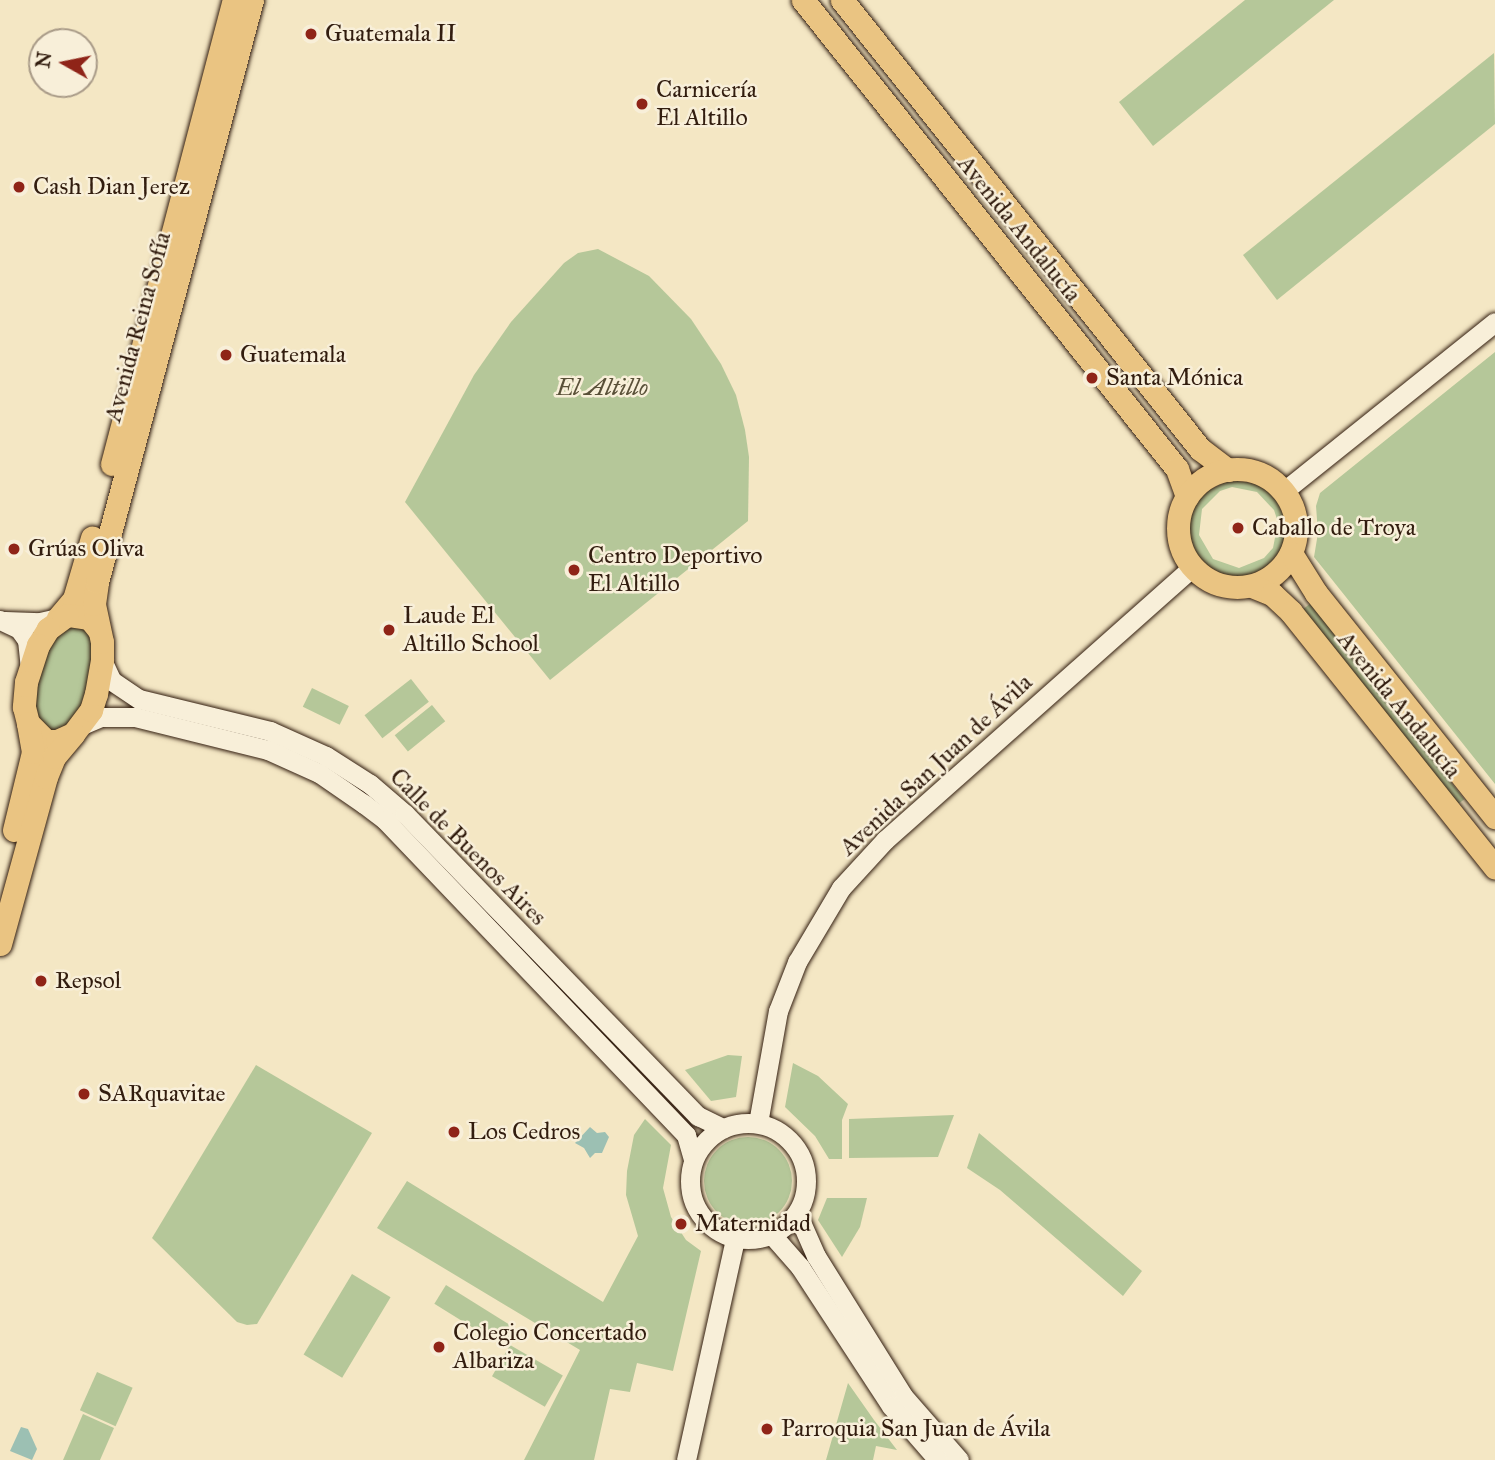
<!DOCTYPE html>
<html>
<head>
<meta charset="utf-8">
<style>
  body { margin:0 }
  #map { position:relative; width:1495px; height:1460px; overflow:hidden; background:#f4e7c4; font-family:"IM FELL Great Primer",serif }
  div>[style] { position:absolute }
  .green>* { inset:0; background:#b5c799; transform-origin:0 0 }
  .round { border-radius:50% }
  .water>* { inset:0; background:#9cc0b3 }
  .roads { filter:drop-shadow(0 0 2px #321d0f) drop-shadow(0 0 2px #321d0f) }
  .secondary>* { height:19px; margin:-9.5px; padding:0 9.5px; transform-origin:9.5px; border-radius:9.5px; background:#f8efd9 }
  .secondary>.ring { margin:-9.5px; padding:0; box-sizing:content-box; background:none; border:19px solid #f8efd9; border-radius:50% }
  .primary>* { height:23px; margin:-11.5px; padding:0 11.5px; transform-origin:11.5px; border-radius:11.5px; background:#eac482 }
  .primary>.ring { margin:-11.5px; padding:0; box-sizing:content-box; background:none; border:23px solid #eac482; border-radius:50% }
  .dots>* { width:19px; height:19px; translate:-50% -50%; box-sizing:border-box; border:4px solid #f8efd9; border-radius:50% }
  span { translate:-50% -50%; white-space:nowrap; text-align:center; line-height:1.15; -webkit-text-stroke:5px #f8efd9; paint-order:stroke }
  .poi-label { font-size:24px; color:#321d0f }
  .left { translate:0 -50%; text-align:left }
  .street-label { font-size:24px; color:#321d0f }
  .park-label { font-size:24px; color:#595038; font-style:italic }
  .north { position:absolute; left:28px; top:28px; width:70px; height:70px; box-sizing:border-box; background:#f8efd9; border:2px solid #a99b88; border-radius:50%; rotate:279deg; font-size:19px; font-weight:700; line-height:28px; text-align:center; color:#321d0f }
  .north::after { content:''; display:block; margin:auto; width:24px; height:32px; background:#8f2418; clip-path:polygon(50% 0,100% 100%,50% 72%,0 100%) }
</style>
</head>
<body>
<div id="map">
  <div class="green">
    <i style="clip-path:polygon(1245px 0,1334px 0,1153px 146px,1119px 102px)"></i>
    <i style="clip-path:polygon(1494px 53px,1495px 124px,1277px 300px,1243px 255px)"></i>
    <i style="clip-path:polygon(598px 249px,649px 276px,691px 319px,721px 364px,736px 395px,745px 430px,749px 457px,748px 521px,550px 680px,405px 502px,474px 375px,511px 322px,564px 263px,578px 253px)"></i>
    <i style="clip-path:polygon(1495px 352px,1495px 784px,1314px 557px,1318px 533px,1316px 506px,1320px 493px)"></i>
    <i style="clip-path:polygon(evenodd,1230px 480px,1260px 484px,1272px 493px,1286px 520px,1286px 536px,1280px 551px,1270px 565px,1255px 574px,1239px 577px,1222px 574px,1207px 566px,1196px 553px,1190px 537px,1189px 520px,1194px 506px,1203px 493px,1230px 480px,1232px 487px,1257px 492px,1274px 510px,1278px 522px,1273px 548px,1264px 558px,1239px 568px,1213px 559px,1199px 535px,1202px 509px,1220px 491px,1232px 487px)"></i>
    <i style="left:1311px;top:603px;width:249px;height:11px;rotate:52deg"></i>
    <i style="clip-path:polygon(76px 625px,86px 629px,92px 640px,91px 672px,79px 712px,70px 725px,52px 731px,35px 719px,36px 685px,48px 647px,64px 626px)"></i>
    <i style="left:411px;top:679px;width:29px;height:59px;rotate:52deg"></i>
    <i style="left:312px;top:688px;width:41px;height:21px;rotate:26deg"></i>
    <i style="left:432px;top:705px;width:21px;height:48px;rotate:51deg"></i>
    <i style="clip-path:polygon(728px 1055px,742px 1056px,736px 1097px,711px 1101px,685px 1070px)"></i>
    <i style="clip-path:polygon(793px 1063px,818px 1076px,848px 1104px,842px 1120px,842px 1159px,829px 1159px,815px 1136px,785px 1107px)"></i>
    <i style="clip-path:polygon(256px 1065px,372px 1133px,257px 1324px,247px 1325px,237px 1322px,152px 1238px)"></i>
    <i style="clip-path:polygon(954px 1115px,938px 1157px,849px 1158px,849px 1119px)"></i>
    <i style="clip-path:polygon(645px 1119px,671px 1145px,663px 1188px,671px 1217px,686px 1240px,701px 1251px,673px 1371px,637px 1363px,630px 1392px,610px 1389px,594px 1460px,524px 1460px,580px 1350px,377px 1228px,407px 1181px,603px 1302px,638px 1236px,626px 1195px,627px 1171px,634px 1135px)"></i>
    <i style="clip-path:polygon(979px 1133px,1142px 1271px,1123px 1296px,1000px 1190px,967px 1168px)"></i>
    <i class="round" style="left:704px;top:1137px;width:88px;height:88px"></i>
    <i style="clip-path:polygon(827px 1198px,867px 1198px,860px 1227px,842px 1257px,818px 1220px)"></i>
    <i style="left:352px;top:1274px;width:45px;height:94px;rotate:31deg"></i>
    <i style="left:446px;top:1285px;width:82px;height:22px;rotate:32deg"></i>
    <i style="left:510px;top:1345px;width:61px;height:36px;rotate:30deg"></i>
    <i style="left:97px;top:1372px;width:39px;height:42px;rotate:24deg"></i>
    <i style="clip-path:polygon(848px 1383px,874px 1420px,897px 1450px,876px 1446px,873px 1460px,826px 1460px)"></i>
    <i style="clip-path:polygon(83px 1414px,114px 1428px,100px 1460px,63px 1460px)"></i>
  </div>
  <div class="water">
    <i style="clip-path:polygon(590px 1127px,597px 1133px,605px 1132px,609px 1137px,602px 1153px,595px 1153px,590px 1158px,584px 1148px,575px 1143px)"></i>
    <i style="clip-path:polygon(21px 1427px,28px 1429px,37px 1449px,32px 1460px,10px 1451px)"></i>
  </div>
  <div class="roads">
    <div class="secondary">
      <i style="left:1284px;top:491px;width:270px;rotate:-38.7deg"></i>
      <i style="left:0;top:620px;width:21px;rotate:25deg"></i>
      <i style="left:19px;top:629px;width:14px;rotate:54deg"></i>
      <i style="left:27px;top:640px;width:27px;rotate:84deg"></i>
      <i style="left:5px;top:621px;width:35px;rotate:2deg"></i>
      <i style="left:40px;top:622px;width:18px;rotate:-13deg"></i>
      <i style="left:102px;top:660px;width:23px;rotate:65deg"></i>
      <i style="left:112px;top:681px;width:32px;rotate:34deg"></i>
      <i style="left:139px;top:699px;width:135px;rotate:13.7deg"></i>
      <i style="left:270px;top:731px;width:61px;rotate:24.1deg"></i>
      <i style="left:326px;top:756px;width:52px;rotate:32.5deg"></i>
      <i style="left:370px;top:784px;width:46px;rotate:40.6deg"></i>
      <i style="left:405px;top:814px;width:421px;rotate:45.9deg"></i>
      <i style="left:698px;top:1116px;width:28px;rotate:26deg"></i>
      <i style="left:82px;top:725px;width:21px;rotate:-23deg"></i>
      <i style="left:101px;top:717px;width:34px"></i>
      <i style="left:135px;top:717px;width:137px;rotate:13.9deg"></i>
      <i style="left:268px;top:750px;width:56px;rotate:24.3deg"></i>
      <i style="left:319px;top:773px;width:55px;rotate:34.6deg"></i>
      <i style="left:364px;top:804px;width:26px;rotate:37deg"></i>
      <i style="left:385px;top:820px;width:436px;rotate:46.3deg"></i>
      <i style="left:686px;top:1135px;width:26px;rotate:74deg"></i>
      <i class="ring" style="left:690px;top:1123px;width:97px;height:97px"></i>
      <i style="left:758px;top:1123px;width:114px;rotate:-79.9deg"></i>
      <i style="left:778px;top:1011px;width:53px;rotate:-68.8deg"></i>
      <i style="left:797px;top:962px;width:86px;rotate:-59.3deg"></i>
      <i style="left:841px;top:888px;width:65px;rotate:-47.5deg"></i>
      <i style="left:885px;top:840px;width:411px;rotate:-41.6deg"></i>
      <i style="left:797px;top:1213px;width:47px;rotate:66.2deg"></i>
      <i style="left:816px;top:1256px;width:165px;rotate:58.1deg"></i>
      <i style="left:903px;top:1396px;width:85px;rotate:48.8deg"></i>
      <i style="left:772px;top:1235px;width:43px;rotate:48.8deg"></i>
      <i style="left:800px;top:1267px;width:166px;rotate:56.8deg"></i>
      <i style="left:891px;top:1406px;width:72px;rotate:49deg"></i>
      <i style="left:686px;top:1460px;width:226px;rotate:-77.5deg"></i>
    </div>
    <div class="primary">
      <i style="left:803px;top:0;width:600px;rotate:51.43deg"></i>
      <i style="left:1177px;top:469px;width:29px;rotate:70deg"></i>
      <i style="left:842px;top:0;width:574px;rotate:51.43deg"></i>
      <i style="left:1200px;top:449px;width:35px;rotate:37deg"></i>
      <i style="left:112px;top:464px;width:480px;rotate:-75.3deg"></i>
      <i class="ring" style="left:1178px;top:469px;width:95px;height:95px"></i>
      <i style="left:1291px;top:553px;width:47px;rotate:58deg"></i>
      <i style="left:1316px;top:593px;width:287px;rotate:51.4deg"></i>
      <i style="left:1252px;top:586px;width:22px;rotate:22deg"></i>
      <i style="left:1272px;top:594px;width:26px;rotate:43deg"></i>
      <i style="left:1291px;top:612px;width:327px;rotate:51.4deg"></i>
      <i style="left:58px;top:618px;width:25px;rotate:-50deg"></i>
      <i style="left:74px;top:599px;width:64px;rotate:-73.6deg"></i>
      <i style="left:98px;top:629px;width:14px;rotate:-129deg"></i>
      <i style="left:89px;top:618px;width:22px;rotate:-172deg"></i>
      <i style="left:67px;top:615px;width:24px;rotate:144deg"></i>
      <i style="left:48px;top:629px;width:19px;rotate:122deg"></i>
      <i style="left:38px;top:645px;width:39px;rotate:108deg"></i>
      <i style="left:26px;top:682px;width:25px;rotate:95deg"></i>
      <i style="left:24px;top:707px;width:16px;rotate:76deg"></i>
      <i style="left:28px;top:723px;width:25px;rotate:45deg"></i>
      <i style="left:46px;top:741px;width:11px"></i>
      <i style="left:57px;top:741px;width:17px;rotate:-24deg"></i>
      <i style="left:73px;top:734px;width:30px;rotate:-53deg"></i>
      <i style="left:91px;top:710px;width:17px;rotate:-73deg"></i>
      <i style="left:96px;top:694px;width:35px;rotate:-80deg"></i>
      <i style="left:102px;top:660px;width:18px;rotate:-90deg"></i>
      <i style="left:102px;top:642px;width:39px;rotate:-102deg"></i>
      <i style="left:94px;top:604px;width:22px;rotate:-82deg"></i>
      <i style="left:97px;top:582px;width:602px;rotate:-75.09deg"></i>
      <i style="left:14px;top:830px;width:80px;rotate:-76.3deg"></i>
      <i style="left:33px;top:752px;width:29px;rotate:-100deg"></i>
      <i style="left:0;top:944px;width:173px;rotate:-74.6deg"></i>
      <i style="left:46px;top:777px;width:22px;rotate:-68deg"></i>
      <i style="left:54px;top:757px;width:30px;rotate:-50deg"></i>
    </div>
  </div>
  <div class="dots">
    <i style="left:311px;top:34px;background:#8f2418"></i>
    <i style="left:642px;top:104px;background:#8f2418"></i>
    <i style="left:19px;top:187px;background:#8f2418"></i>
    <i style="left:226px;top:355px;background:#8f2418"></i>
    <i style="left:1092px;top:378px;background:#8f2418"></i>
    <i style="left:1238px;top:528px;background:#8f2418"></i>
    <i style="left:14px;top:549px;background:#8f2418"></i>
    <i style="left:574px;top:570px;background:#8f2418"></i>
    <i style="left:389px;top:630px;background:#8f2418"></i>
    <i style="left:41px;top:981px;background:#8f2418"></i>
    <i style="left:84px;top:1094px;background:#8f2418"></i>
    <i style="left:454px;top:1132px;background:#8f2418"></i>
    <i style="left:681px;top:1224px;background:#8f2418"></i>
    <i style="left:439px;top:1347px;background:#8f2418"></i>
    <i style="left:767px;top:1429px;background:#8f2418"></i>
  </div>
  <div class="poi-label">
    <span class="left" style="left:325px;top:34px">Guatemala II</span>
    <span class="left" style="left:656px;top:104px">Carnicería<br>El Altillo</span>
    <span class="left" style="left:33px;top:187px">Cash Dian Jerez</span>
    <span class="left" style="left:240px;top:355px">Guatemala</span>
    <span class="left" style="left:1106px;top:378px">Santa Mónica</span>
    <span class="left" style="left:1252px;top:528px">Caballo de Troya</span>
    <span class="left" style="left:28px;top:549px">Grúas Oliva</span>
    <span class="left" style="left:588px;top:570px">Centro Deportivo<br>El Altillo</span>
    <span class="left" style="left:403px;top:630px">Laude El<br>Altillo School</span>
    <span class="left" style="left:55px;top:981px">Repsol</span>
    <span class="left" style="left:98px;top:1094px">SARquavitae</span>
    <span class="left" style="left:468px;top:1132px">Los Cedros</span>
    <span class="left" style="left:695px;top:1224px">Maternidad</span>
    <span class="left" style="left:453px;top:1347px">Colegio Concertado<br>Albariza</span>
    <span class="left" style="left:781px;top:1429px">Parroquia San Juan de Ávila</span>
  </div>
  <div class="street-label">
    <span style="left:1019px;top:229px;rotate:51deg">Avenida Andalucía</span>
    <span style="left:138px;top:327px;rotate:-75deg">Avenida Reina Sofía</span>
    <span style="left:1399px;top:705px;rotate:51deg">Avenida Andalucía</span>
    <span style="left:936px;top:765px;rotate:-43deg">Avenida San Juan de Ávila</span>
    <span style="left:468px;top:847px;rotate:45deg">Calle de Buenos Aires</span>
  </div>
  <div class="park-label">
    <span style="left:602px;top:388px">El Altillo</span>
  </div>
  <div class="north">N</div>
</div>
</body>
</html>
